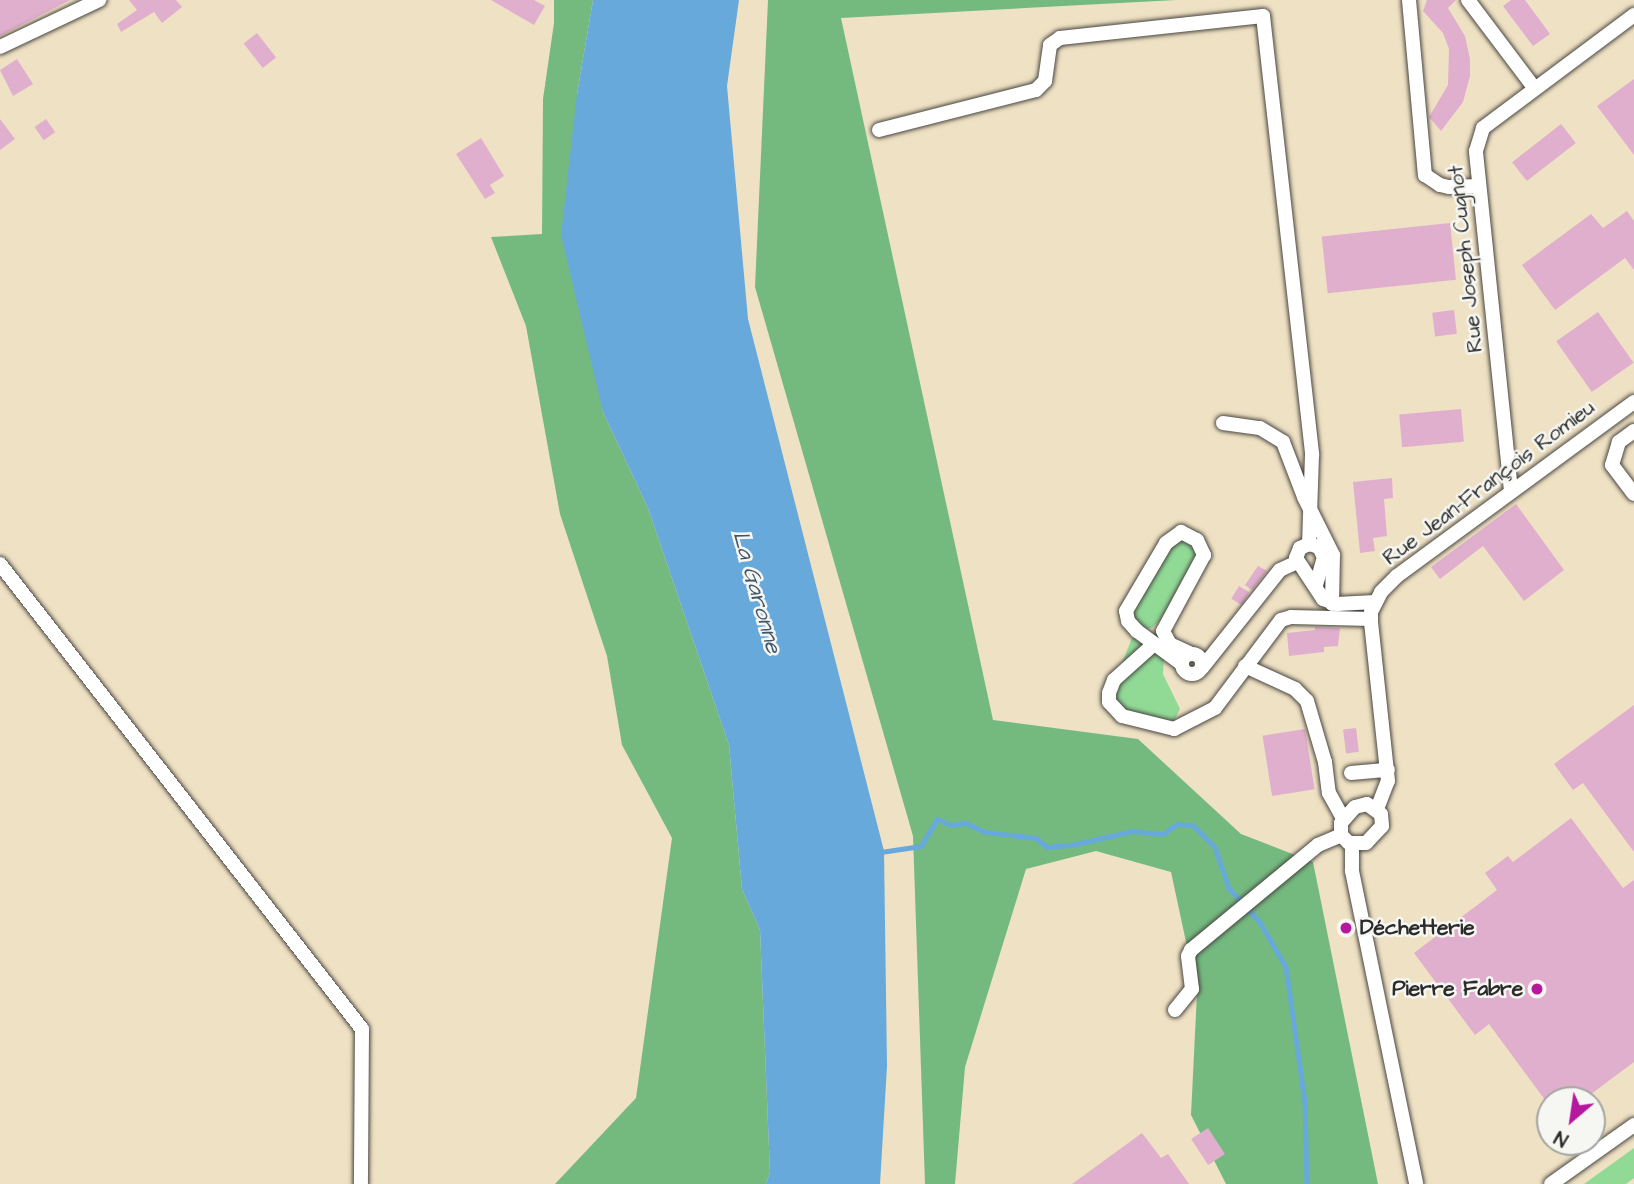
<!DOCTYPE html>
<html>
<head>
<meta charset="utf-8">
<style>
  body { margin:0 }
  #map { position:relative; width:1634px; height:1184px; overflow:hidden; background:#efe1c3; font-family:"Architects Daughter",sans-serif }
  div>[style] { position:absolute }
  .green>* { inset:0; background:#91da96 }
  .forest>* { inset:0; background:#74ba7f }
  .water>* { inset:0; background:#68a9db }
  .stream>* { height:4.5px; margin:-2.25px; padding:0 2.25px; transform-origin:2.25px; border-radius:2.25px; background:#68a9db }
  .building>* { inset:0; background:#e1afce; transform-origin:0 0 }
  .roads { filter:drop-shadow(0 0 2px #484642) drop-shadow(0 0 2px #484642) }
  .minor>* { height:14px; margin:-7px; padding:0 7px; transform-origin:7px; border-radius:7px; background:#fff }
  .minor>.ring { margin:-7px; padding:0; box-sizing:content-box; background:none; border:14px solid #fff; border-radius:50% }
  .dots>* { width:19px; height:19px; translate:-50% -50%; box-sizing:border-box; border:4px solid #f6f6f2; border-radius:50% }
  span { translate:-50% -50%; white-space:nowrap; text-align:center; line-height:1.15; -webkit-text-stroke:5px #f6f6f2; paint-order:stroke }
  .street-label { font-size:21px; color:#2b2b2b }
  .poi-label { font-size:21px; color:#2b2b2b; font-weight:700 }
  .left { translate:0 -50%; text-align:left }
  .right { translate:-100% -50%; text-align:right }
  .water-label { font-size:23px; color:#405769; font-style:italic }
  .north { position:absolute; left:1536px; top:1086px; width:70px; height:70px; box-sizing:border-box; background:#f6f6f2; border:2px solid #a5a5a2; border-radius:50%; rotate:209deg; font-size:19px; font-weight:700; line-height:28px; text-align:center; color:#2b2b2b }
  .north::after { content:''; display:block; margin:auto; width:24px; height:32px; background:#b5179e; clip-path:polygon(50% 0,100% 100%,50% 72%,0 100%) }
</style>
</head>
<body>
<div id="map">
  <div class="green">
    <i style="clip-path:polygon(1180px 539px,1195px 543px,1198px 557px,1161px 619px,1152px 628px,1145px 629px,1134px 622px,1133px 609px,1172px 544px)"></i>
    <i style="clip-path:polygon(1136px 637px,1146px 643px,1121px 666px,1132px 638px)"></i>
    <i style="clip-path:polygon(1155px 652px,1164px 659px,1163px 674px,1180px 709px,1173px 723px,1135px 716px,1124px 709px,1115px 696px,1121px 682px)"></i>
    <i style="clip-path:polygon(1634px 1148px,1634px 1178px,1626px 1184px,1584px 1184px)"></i>
  </div>
  <div class="forest">
    <i style="clip-path:polygon(554px 0,593px 0,577px 94px,603px 412px,648px 508px,729px 745px,742px 889px,760px 930px,770px 1172px,766px 1184px,555px 1184px,636px 1098px,672px 838px,622px 745px,607px 656px,560px 514px,526px 326px,491px 237px,542px 234px,543px 99px,554px 23px)"></i>
    <i style="clip-path:polygon(768px 0,1176px 0,841px 18px,993px 720px,1138px 739px,1241px 834px,1313px 862px,1378px 1184px,1226px 1184px,1191px 1115px,1197px 993px,1171px 872px,1096px 851px,1026px 869px,965px 1067px,955px 1184px,925px 1184px,913px 836px,755px 287px)"></i>
  </div>
  <div class="water">
    <i style="clip-path:polygon(593px 0,739px 0,727px 86px,748px 319px,884px 851px,887px 1066px,880px 1184px,766px 1184px,770px 1172px,760px 930px,742px 889px,729px 745px,648px 508px,603px 412px,561px 235px,577px 94px)"></i>
  </div>
  <div class="stream">
    <i style="left:881px;top:852px;width:40px;rotate:-8.5deg"></i>
    <i style="left:921px;top:846px;width:31px;rotate:-59deg"></i>
    <i style="left:937px;top:819px;width:15px;rotate:23deg"></i>
    <i style="left:951px;top:825px;width:15px;rotate:-8deg"></i>
    <i style="left:966px;top:823px;width:21px;rotate:25deg"></i>
    <i style="left:985px;top:832px;width:51px;rotate:6.7deg"></i>
    <i style="left:1036px;top:838px;width:14px;rotate:39deg"></i>
    <i style="left:1047px;top:847px;width:24px;rotate:-5deg"></i>
    <i style="left:1071px;top:845px;width:64px;rotate:-12.7deg"></i>
    <i style="left:1133px;top:831px;width:30px;rotate:6deg"></i>
    <i style="left:1163px;top:834px;width:17px;rotate:-36deg"></i>
    <i style="left:1177px;top:824px;width:16px;rotate:4deg"></i>
    <i style="left:1193px;top:825px;width:31px;rotate:45deg"></i>
    <i style="left:1215px;top:847px;width:43px;rotate:71.1deg"></i>
    <i style="left:1229px;top:888px;width:46px;rotate:47.6deg"></i>
    <i style="left:1260px;top:922px;width:52px;rotate:60deg"></i>
    <i style="left:1286px;top:967px;width:137px;rotate:82deg"></i>
    <i style="left:1305px;top:1103px;width:81px;rotate:88.6deg"></i>
  </div>
  <div class="building">
    <i style="clip-path:polygon(0 0,70px 0,0 36px)"></i>
    <i style="clip-path:polygon(129px 0,176px 0,182px 7px,162px 23px,154px 12px,121px 32px,117px 24px,137px 10px)"></i>
    <i style="clip-path:polygon(491px 0,534px 0,545px 6px,534px 25px)"></i>
    <i style="clip-path:polygon(1427px 0,1456px 0,1448px 8px,1465px 36px,1470px 59px,1470px 76px,1463px 102px,1441px 131px,1429px 117px,1448px 85px,1449px 49px,1443px 33px,1423px 11px)"></i>
    <i style="clip-path:polygon(1511px 0,1525px 0,1550px 34px,1533px 46px,1503px 6px)"></i>
    <i style="left:257px;top:33px;width:31px;height:17px;rotate:52deg"></i>
    <i style="clip-path:polygon(17px 59px,33px 84px,13px 96px,0 70px)"></i>
    <i style="clip-path:polygon(1634px 79px,1634px 155px,1597px 106px)"></i>
    <i style="clip-path:polygon(0 119px,15px 139px,0 150px)"></i>
    <i style="left:46px;top:119px;width:16px;height:14px;rotate:55deg"></i>
    <i style="left:1561px;top:124px;width:24px;height:62px;rotate:52deg"></i>
    <i style="clip-path:polygon(481px 138px,504px 176px,490px 185px,495px 193px,485px 199px,456px 154px)"></i>
    <i style="clip-path:polygon(1627px 211px,1634px 221px,1634px 270px,1625px 258px,1555px 310px,1522px 265px,1591px 214px,1603px 228px)"></i>
    <i style="left:1450px;top:223px;width:57px;height:129px;rotate:84deg"></i>
    <i style="left:1454px;top:310px;width:24px;height:22px;rotate:83deg"></i>
    <i style="left:1598px;top:312px;width:62px;height:51px;rotate:55deg"></i>
    <i style="left:1461px;top:409px;width:33px;height:62px;rotate:85deg"></i>
    <i style="clip-path:polygon(1392px 478px,1393px 498px,1384px 499px,1387px 536px,1373px 538px,1375px 551px,1360px 553px,1353px 482px)"></i>
    <i style="clip-path:polygon(1516px 504px,1564px 570px,1524px 601px,1483px 546px,1440px 579px,1431px 567px)"></i>
    <i style="clip-path:polygon(1258px 566px,1267px 571px,1252px 590px,1245px 585px)"></i>
    <i style="left:1239px;top:586px;width:12px;height:15px;rotate:31deg"></i>
    <i style="clip-path:polygon(1315px 627px,1340px 628px,1338px 646px,1324px 647px,1324px 652px,1289px 656px,1287px 633px,1315px 630px)"></i>
    <i style="clip-path:polygon(1634px 705px,1634px 852px,1583px 783px,1573px 790px,1554px 764px)"></i>
    <i style="left:1356px;top:728px;width:24px;height:13px;rotate:83deg"></i>
    <i style="left:1305px;top:729px;width:61px;height:43px;rotate:81deg"></i>
    <i style="clip-path:polygon(1571px 818px,1623px 888px,1634px 880px,1634px 1062px,1583px 1100px,1545px 1100px,1489px 1024px,1475px 1035px,1414px 953px,1497px 890px,1485px 873px,1508px 856px,1513px 862px)"></i>
    <i style="left:1208px;top:1128px;width:31px;height:20px;rotate:57deg"></i>
    <i style="clip-path:polygon(1142px 1133px,1161px 1158px,1168px 1154px,1189px 1184px,1072px 1184px)"></i>
  </div>
  <div class="roads">
    <div class="minor">
      <i style="left:1409px;top:0;width:176px;rotate:84.8deg"></i>
      <i style="left:1425px;top:175px;width:18px;rotate:34deg"></i>
      <i style="left:1440px;top:185px;width:9px;rotate:13deg"></i>
      <i style="left:1449px;top:187px;width:30px;rotate:-2deg"></i>
      <i style="left:1468px;top:0;width:111px;rotate:53deg"></i>
      <i style="left:0;top:47px;width:110px;rotate:-25.4deg"></i>
      <i style="left:879px;top:130px;width:162px;rotate:-14.3deg"></i>
      <i style="left:1036px;top:90px;width:13px;rotate:-45deg"></i>
      <i style="left:1045px;top:81px;width:36px;rotate:-82deg"></i>
      <i style="left:1050px;top:45px;width:12px;rotate:-35deg"></i>
      <i style="left:1060px;top:38px;width:204px;rotate:-6.2deg"></i>
      <i style="left:1263px;top:16px;width:442px;rotate:83.6deg"></i>
      <i style="left:1312px;top:455px;width:89px;rotate:91.9deg"></i>
      <i style="left:1223px;top:423px;width:37px;rotate:8deg"></i>
      <i style="left:1260px;top:428px;width:27px;rotate:31deg"></i>
      <i style="left:1283px;top:442px;width:59px;rotate:69.1deg"></i>
      <i style="left:1304px;top:497px;width:65px;rotate:63.4deg"></i>
      <i style="left:1333px;top:555px;width:49px;rotate:91.2deg"></i>
      <i style="left:1634px;top:431px;width:19px;rotate:144deg"></i>
      <i style="left:1619px;top:442px;width:24px;rotate:107deg"></i>
      <i style="left:1612px;top:465px;width:36px;rotate:53deg"></i>
      <i style="left:1511px;top:491px;width:342px;rotate:-95.9deg"></i>
      <i style="left:1476px;top:151px;width:24px;rotate:-73deg"></i>
      <i style="left:1483px;top:128px;width:189px;rotate:-36.8deg"></i>
      <i style="left:0;top:564px;width:589px;rotate:52.1deg"></i>
      <i style="left:362px;top:1029px;width:155px;rotate:90.4deg"></i>
      <i style="left:1316px;top:585px;width:29px;rotate:-74deg"></i>
      <i style="left:1324px;top:557px;width:11px;rotate:-117deg"></i>
      <i style="left:1319px;top:547px;width:10px;rotate:-163deg"></i>
      <i style="left:1309px;top:544px;width:10px;rotate:156deg"></i>
      <i style="left:1300px;top:548px;width:11px;rotate:112deg"></i>
      <i style="left:1296px;top:558px;width:49px;rotate:56.6deg"></i>
      <i style="left:1323px;top:599px;width:15px;rotate:20deg"></i>
      <i style="left:1337px;top:604px;width:38px;rotate:-3deg"></i>
      <i style="left:1154px;top:644px;width:54px;rotate:138deg"></i>
      <i style="left:1114px;top:680px;width:14px;rotate:111deg"></i>
      <i style="left:1109px;top:693px;width:9px;rotate:90deg"></i>
      <i style="left:1109px;top:702px;width:19px;rotate:47deg"></i>
      <i style="left:1122px;top:716px;width:54px;rotate:14deg"></i>
      <i style="left:1174px;top:729px;width:46px;rotate:-27.1deg"></i>
      <i style="left:1215px;top:708px;width:110px;rotate:-53.1deg"></i>
      <i style="left:1281px;top:620px;width:10px;rotate:-17deg"></i>
      <i style="left:1291px;top:617px;width:80px;rotate:1.4deg"></i>
      <i class="ring" style="left:1182px;top:654px;width:6px;height:6px"></i>
      <i style="left:1182px;top:664px;width:56px;rotate:-143.7deg"></i>
      <i style="left:1137px;top:631px;width:13px;rotate:-132deg"></i>
      <i style="left:1128px;top:621px;width:10px;rotate:-101deg"></i>
      <i style="left:1126px;top:611px;width:79px;rotate:-59.5deg"></i>
      <i style="left:1166px;top:543px;width:19px;rotate:-36deg"></i>
      <i style="left:1181px;top:532px;width:18px;rotate:27deg"></i>
      <i style="left:1197px;top:540px;width:17px;rotate:65deg"></i>
      <i style="left:1204px;top:555px;width:86px;rotate:118.3deg"></i>
      <i style="left:1163px;top:631px;width:15px;rotate:62deg"></i>
      <i style="left:1170px;top:644px;width:21px;rotate:25deg"></i>
      <i style="left:1245px;top:666px;width:55px;rotate:24.7deg"></i>
      <i style="left:1295px;top:689px;width:17px;rotate:45deg"></i>
      <i style="left:1307px;top:701px;width:64px;rotate:73.6deg"></i>
      <i style="left:1325px;top:762px;width:31px;rotate:83deg"></i>
      <i style="left:1329px;top:793px;width:29px;rotate:61deg"></i>
      <i style="left:1202px;top:668px;width:125px;rotate:-51.5deg"></i>
      <i style="left:1280px;top:570px;width:19px;rotate:-25deg"></i>
      <i style="left:1351px;top:773px;width:37px;rotate:-5deg"></i>
      <i style="left:1367px;top:804px;width:17px;rotate:36deg"></i>
      <i style="left:1381px;top:814px;width:12px;rotate:85deg"></i>
      <i style="left:1382px;top:826px;width:23px;rotate:133deg"></i>
      <i style="left:1366px;top:843px;width:17px;rotate:180deg"></i>
      <i style="left:1349px;top:843px;width:11px;rotate:-135deg"></i>
      <i style="left:1341px;top:835px;width:12px;rotate:-90deg"></i>
      <i style="left:1341px;top:823px;width:21px;rotate:-49deg"></i>
      <i style="left:1355px;top:807px;width:12px;rotate:-14deg"></i>
      <i style="left:1377px;top:809px;width:30px;rotate:-69deg"></i>
      <i style="left:1388px;top:781px;width:159px;rotate:-96.1deg"></i>
      <i style="left:1371px;top:623px;width:11px;rotate:-90deg"></i>
      <i style="left:1371px;top:612px;width:22px;rotate:-63deg"></i>
      <i style="left:1381px;top:592px;width:23px;rotate:-45deg"></i>
      <i style="left:1397px;top:576px;width:294px;rotate:-36.3deg"></i>
      <i style="left:1352px;top:844px;width:27px;rotate:90deg"></i>
      <i style="left:1352px;top:871px;width:319px;rotate:78.4deg"></i>
      <i style="left:1175px;top:1010px;width:27px;rotate:-51deg"></i>
      <i style="left:1192px;top:989px;width:33px;rotate:-97deg"></i>
      <i style="left:1188px;top:956px;width:7px;rotate:-63deg"></i>
      <i style="left:1191px;top:950px;width:165px;rotate:-39.6deg"></i>
      <i style="left:1318px;top:845px;width:25px;rotate:-23deg"></i>
      <i style="left:1551px;top:1184px;width:102px;rotate:-35.4deg"></i>
    </div>
  </div>
  <div class="dots">
    <i style="left:1346px;top:928px;background:#b5179e"></i>
    <i style="left:1537px;top:989px;background:#b5179e"></i>
  </div>
  <div class="street-label">
    <span style="left:1466px;top:259px;rotate:-96deg">Rue Joseph Cugnot</span>
    <span style="left:1489px;top:483px;rotate:-37deg">Rue Jean-François Romieu</span>
  </div>
  <div class="poi-label">
    <span class="left" style="left:1360px;top:928px">Déchetterie</span>
    <span class="right" style="left:1523px;top:989px">Pierre Fabre</span>
  </div>
  <div class="water-label">
    <span style="left:757px;top:592px;rotate:74deg">La Garonne</span>
  </div>
  <div class="north">N</div>
</div>
</body>
</html>
